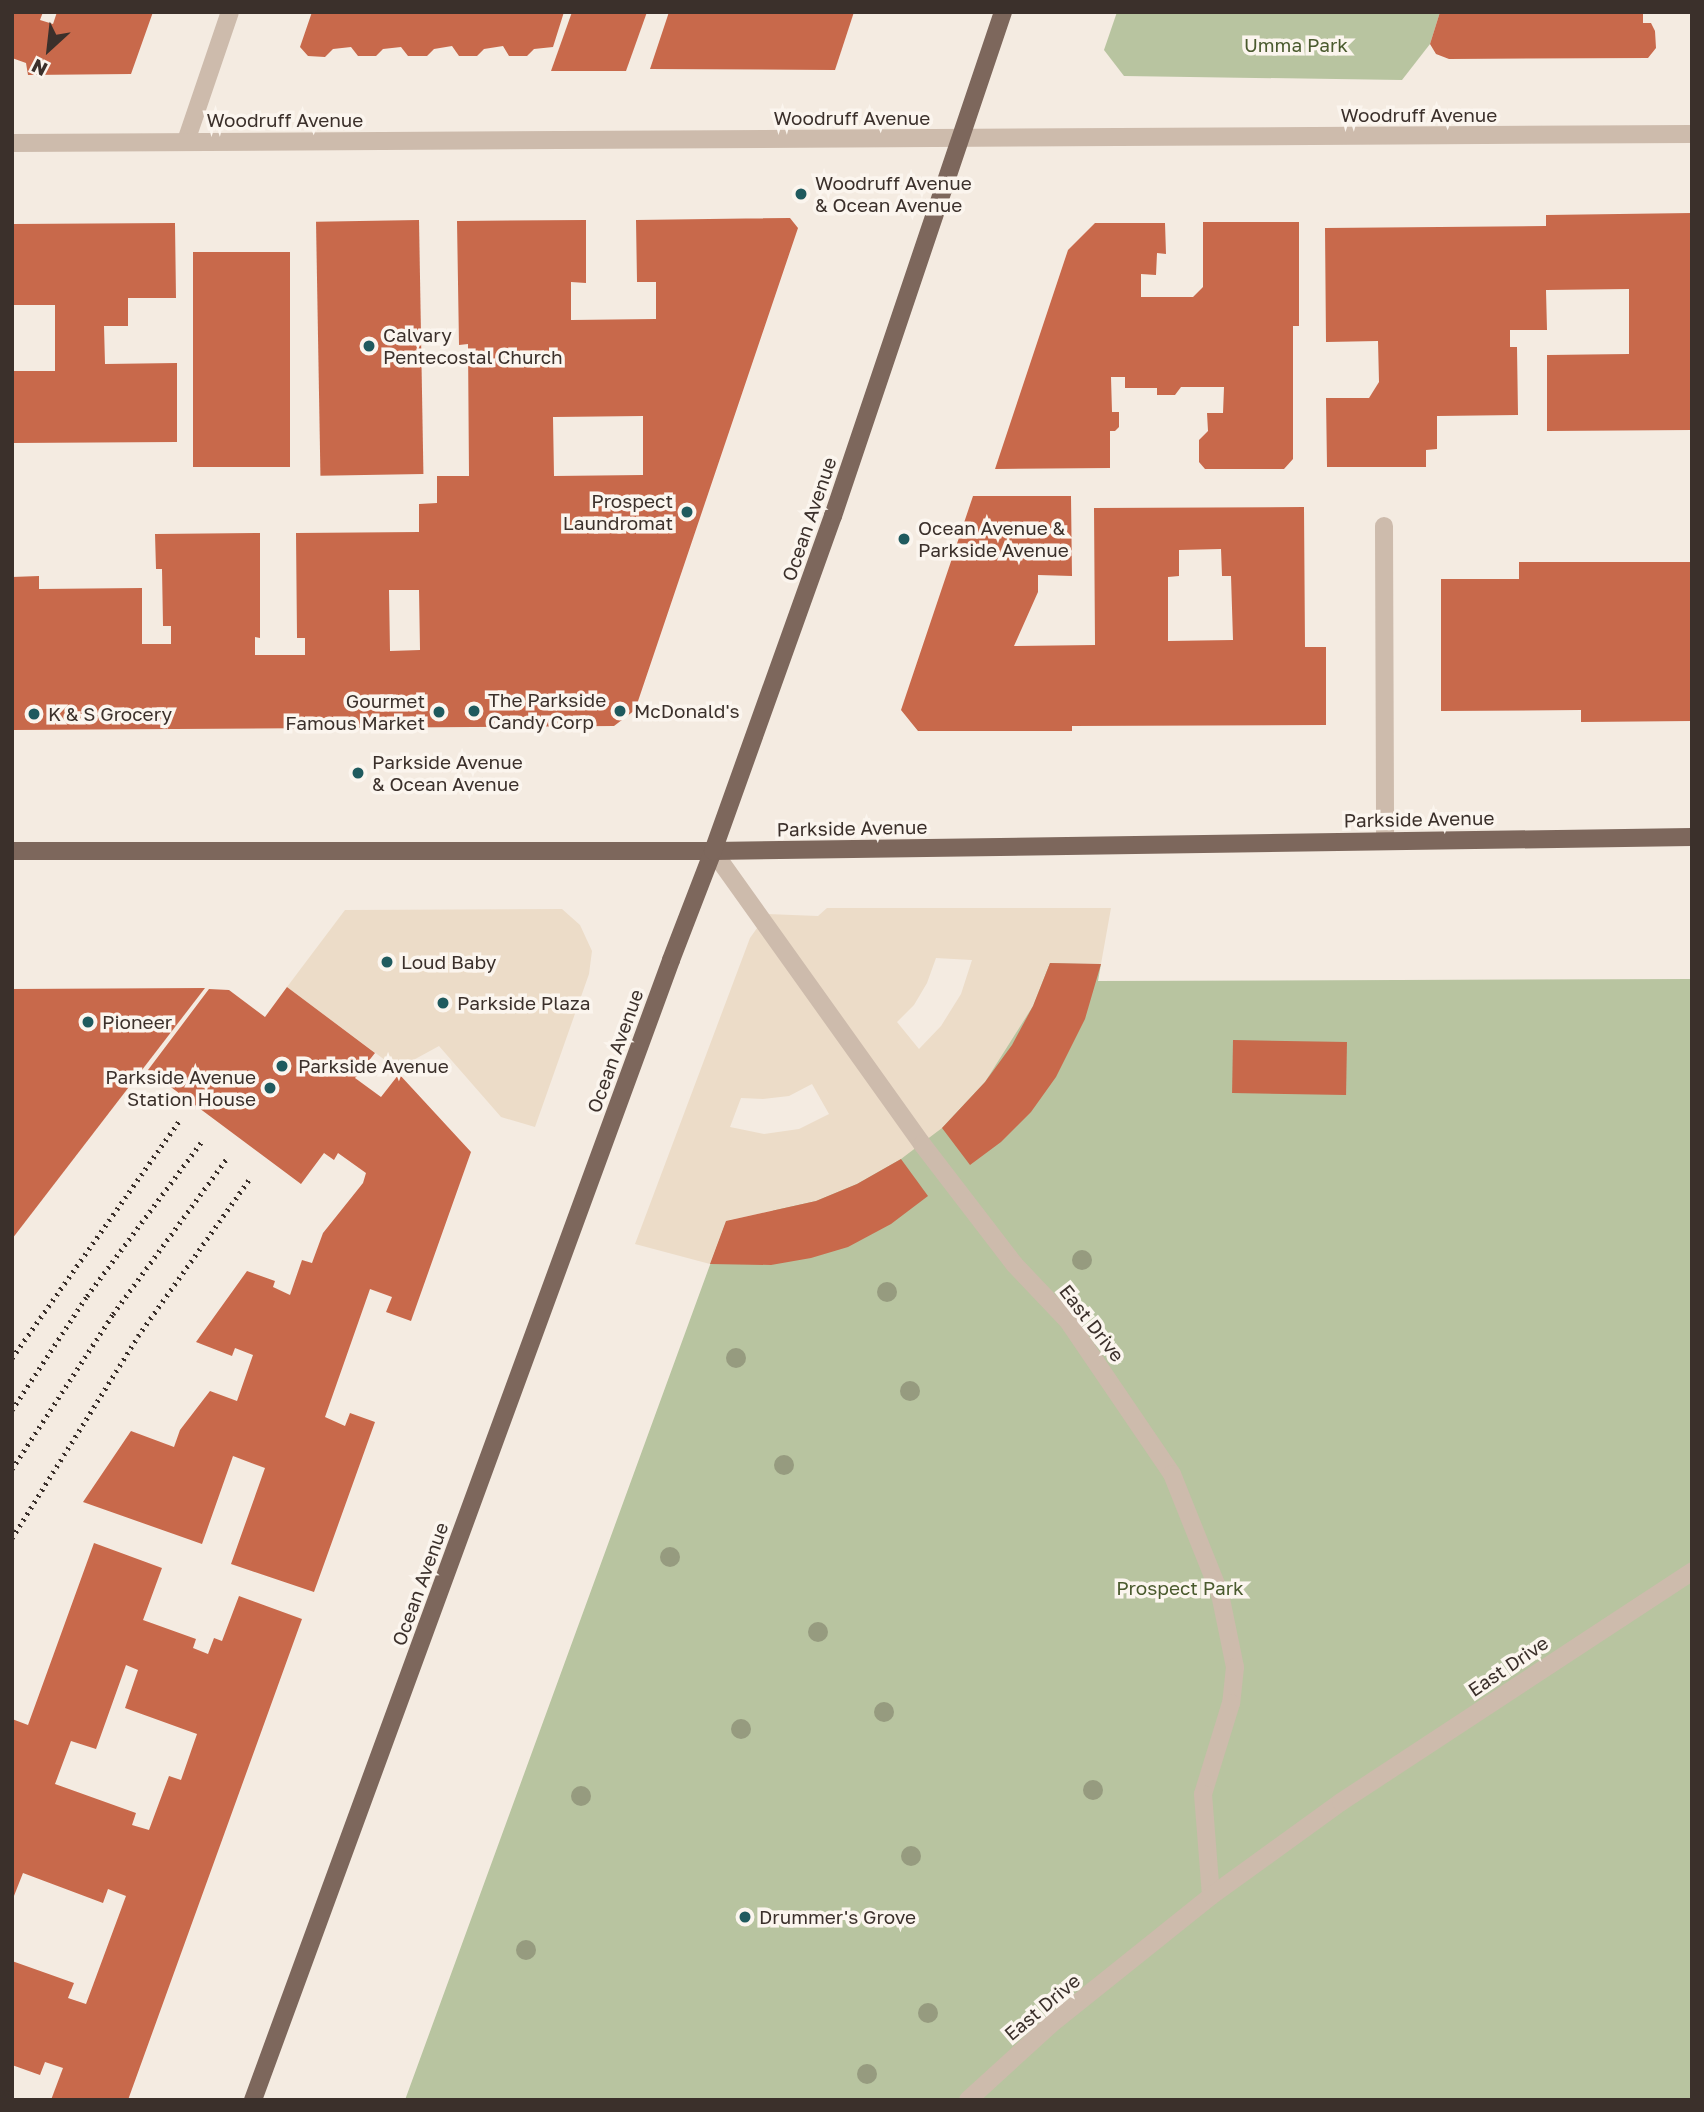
<!DOCTYPE html>
<html>
<head>
<meta charset="utf-8">
<style>
  body { margin:0 }
  #map { position:relative; width:1704px; height:2112px; overflow:hidden; background:#f4ebe1; font-family:"Golos Text",sans-serif }
  div>[style] { position:absolute }
  .green>* { inset:0; background:#b8c4a0 }
  .plaza>* { inset:0; background:#ecdcc8 }
  .building>* { inset:0; background:#c8694b; transform-origin:0 0 }
  .minor>* { height:18px; margin:-9px; padding:0 9px; transform-origin:9px; border-radius:9px; background:#cdbbac }
  .major>* { height:18px; margin:-9px; padding:0 9px; transform-origin:9px; border-radius:9px; background:#7d675c }
  .rail>* { height:5px; margin-top:-2.5px; transform-origin:0; background:repeating-linear-gradient(90deg,#3b302b 0 2px,transparent 0 7px) }
  .trees>* { width:20px; height:20px; margin:-10px; border-radius:50%; background:#969b7f }
  .dots>* { width:19px; height:19px; translate:-50% -50%; box-sizing:border-box; border:4px solid #fbf5ee; border-radius:50% }
  span { translate:-50% -50%; white-space:nowrap; text-align:center; line-height:1.15; -webkit-text-stroke:7px #fbf5ee; paint-order:stroke }
  .park-label { font-size:19px; color:#4a5a2e }
  .street-label { font-size:19px; color:#3b302b }
  .poi-label { font-size:19px; color:#3b302b }
  .left { translate:0 -50%; text-align:left }
  .right { translate:-100% -50%; text-align:right }
  .frame { position:absolute; inset:0; border:14px solid #3b302b; pointer-events:none }
  .north { position:absolute; left:14px; top:14px; width:70px; height:70px; -webkit-text-stroke:5px #fbf5ee; paint-order:stroke; rotate:207deg; font-size:19px; font-weight:700; line-height:28px; text-align:center; color:#3b302b }
  .north::after { content:''; display:block; margin:auto; width:24px; height:32px; background:#3b302b; clip-path:polygon(50% 0,100% 100%,50% 72%,0 100%) }
</style>
</head>
<body>
<div id="map">
  <div class="green">
    <i style="clip-path:polygon(1117px 12px,1440px 12px,1430px 44px,1402px 80px,1124px 76px,1104px 50px)"></i>
    <i style="clip-path:polygon(1050px 963px,1101px 964px,1098px 981px,1692px 979px,1692px 2100px,405px 2100px,726px 1221px,769px 1214px)"></i>
  </div>
  <div class="plaza">
    <i style="clip-path:polygon(evenodd,827px 908px,1111px 908px,1101px 964px,1050px 963px,1033px 1006px,985px 1082px,942px 1128px,901px 1159px,857px 1184px,816px 1201px,726px 1221px,710px 1264px,635px 1244px,750px 938px,767px 914px,818px 916px,827px 908px,936px 958px,972px 960px,961px 994px,941px 1026px,919px 1049px,897px 1022px,914px 1005px,927px 983px,936px 958px,827px 908px,812px 1084px,829px 1114px,799px 1129px,764px 1134px,730px 1127px,741px 1098px,763px 1099px,789px 1096px,812px 1084px)"></i>
    <i style="clip-path:polygon(562px 909px,580px 925px,592px 951px,589px 974px,535px 1127px,501px 1117px,439px 1046px,397px 1069px,287px 987px,345px 910px)"></i>
  </div>
  <div class="building">
    <i style="clip-path:polygon(12px 12px,43px 12px,40px 20px,53px 24px,57px 12px,153px 12px,131px 74px,28px 75px,26px 63px,12px 58px)"></i>
    <i style="clip-path:polygon(312px 12px,564px 12px,553px 47px,534px 49px,527px 56px,509px 56px,503px 46px,484px 49px,477px 56px,459px 56px,452px 46px,434px 49px,427px 56px,408px 56px,401px 47px,383px 49px,376px 56px,358px 56px,351px 47px,333px 49px,325px 57px,308px 56px,300px 47px)"></i>
    <i style="clip-path:polygon(572px 12px,647px 12px,626px 71px,551px 71px)"></i>
    <i style="clip-path:polygon(669px 12px,854px 12px,835px 70px,650px 69px)"></i>
    <i style="clip-path:polygon(1440px 12px,1643px 12px,1643px 23px,1651px 23px,1655px 31px,1656px 48px,1648px 58px,1449px 59px,1436px 54px,1430px 44px)"></i>
    <i style="clip-path:polygon(1692px 213px,1692px 430px,1547px 431px,1547px 355px,1629px 354px,1629px 289px,1546px 290px,1547px 330px,1510px 330px,1510px 347px,1517px 347px,1518px 415px,1437px 416px,1437px 449px,1426px 450px,1426px 467px,1327px 467px,1326px 398px,1369px 398px,1379px 382px,1378px 341px,1326px 342px,1325px 228px,1546px 226px,1546px 215px)"></i>
    <i style="clip-path:polygon(evenodd,790px 218px,798px 228px,635px 710px,614px 726px,12px 730px,12px 577px,39px 576px,39px 589px,142px 588px,142px 644px,171px 644px,171px 626px,163px 626px,162px 569px,156px 569px,155px 534px,260px 533px,260px 638px,255px 637px,255px 655px,305px 655px,305px 638px,297px 638px,296px 533px,419px 532px,419px 504px,437px 503px,437px 476px,469px 476px,468px 344px,459px 345px,457px 221px,586px 220px,586px 283px,571px 282px,571px 320px,656px 319px,656px 282px,637px 282px,636px 220px,790px 218px,643px 416px,643px 475px,554px 476px,553px 417px,643px 416px,790px 218px,389px 590px,419px 590px,420px 650px,390px 651px,389px 590px)"></i>
    <i style="left:419px;top:220px;width:254px;height:103px;rotate:89deg"></i>
    <i style="clip-path:polygon(1203px 222px,1299px 222px,1299px 326px,1293px 326px,1293px 459px,1284px 469px,1205px 469px,1199px 462px,1199px 440px,1208px 431px,1207px 413px,1223px 413px,1224px 387px,1181px 387px,1175px 395px,1157px 395px,1157px 388px,1125px 388px,1125px 377px,1111px 377px,1112px 412px,1119px 412px,1119px 427px,1115px 431px,1110px 431px,1110px 468px,995px 469px,1068px 250px,1095px 223px,1165px 223px,1166px 254px,1157px 253px,1156px 275px,1141px 274px,1141px 297px,1193px 297px,1203px 287px)"></i>
    <i style="clip-path:polygon(175px 223px,176px 298px,128px 298px,128px 326px,104px 326px,105px 364px,177px 363px,177px 442px,12px 443px,12px 371px,55px 371px,55px 305px,12px 305px,12px 224px)"></i>
    <i style="left:193px;top:252px;width:97px;height:215px"></i>
    <i style="clip-path:polygon(evenodd,973px 496px,1071px 496px,1072px 576px,1038px 575px,1038px 592px,1014px 646px,1095px 645px,1094px 508px,1304px 507px,1305px 647px,1326px 647px,1326px 725px,1072px 726px,1072px 731px,918px 731px,901px 710px,973px 496px,1221px 549px,1222px 576px,1231px 576px,1233px 640px,1168px 641px,1168px 577px,1179px 576px,1179px 550px,1221px 549px)"></i>
    <i style="clip-path:polygon(1519px 562px,1692px 562px,1692px 721px,1581px 722px,1581px 710px,1441px 711px,1441px 579px,1519px 579px)"></i>
    <i style="clip-path:polygon(1050px 963px,1101px 964px,1085px 1019px,1056px 1077px,1031px 1112px,1001px 1142px,970px 1165px,942px 1128px,985px 1082px,1012px 1045px,1033px 1006px)"></i>
    <i style="clip-path:polygon(287px 987px,375px 1053px,355px 1078px,381px 1097px,399px 1074px,471px 1152px,411px 1321px,386px 1312px,392px 1297px,370px 1289px,325px 1417px,345px 1426px,350px 1413px,375px 1422px,314px 1592px,231px 1564px,265px 1468px,233px 1456px,202px 1544px,83px 1502px,131px 1431px,174px 1447px,180px 1430px,210px 1391px,237px 1401px,253px 1355px,235px 1348px,232px 1356px,196px 1342px,247px 1271px,275px 1281px,273px 1287px,290px 1295px,302px 1260px,312px 1263px,323px 1233px,363px 1183px,366px 1173px,338px 1153px,334px 1160px,324px 1153px,301px 1184px,148px 1070px,209px 989px,229px 990px,265px 1017px)"></i>
    <i style="clip-path:polygon(205px 988px,12px 1239px,12px 989px)"></i>
    <i style="left:1233px;top:1040px;width:114px;height:53px;rotate:1deg"></i>
    <i style="clip-path:polygon(901px 1159px,928px 1196px,891px 1224px,848px 1247px,811px 1258px,771px 1265px,710px 1264px,726px 1221px,816px 1201px,857px 1184px)"></i>
    <i style="clip-path:polygon(evenodd,94px 1543px,162px 1568px,143px 1620px,196px 1639px,193px 1648px,208px 1654px,214px 1638px,222px 1641px,239px 1596px,302px 1619px,128px 2100px,51px 2100px,63px 2068px,45px 2062px,40px 2075px,12px 2065px,12px 1961px,74px 1983px,68px 1998px,86px 2004px,126px 1896px,108px 1889px,103px 1903px,23px 1873px,12px 1901px,12px 1719px,28px 1725px,94px 1543px,126px 1665px,138px 1670px,125px 1708px,197px 1734px,181px 1780px,169px 1776px,149px 1830px,132px 1825px,136px 1813px,55px 1784px,71px 1741px,96px 1749px,126px 1665px)"></i>
  </div>
  <div class="minor">
    <i style="left:186px;top:141px;width:136px;rotate:-71.2deg"></i>
    <i style="left:12px;top:143px;width:1680px;rotate:-0.31deg"></i>
    <i style="left:1384px;top:526px;width:314px;rotate:89.8deg"></i>
    <i style="left:713px;top:851px;width:360px;rotate:54.5deg"></i>
    <i style="left:922px;top:1144px;width:151px;rotate:52.5deg"></i>
    <i style="left:1014px;top:1264px;width:79px;rotate:46.5deg"></i>
    <i style="left:1068px;top:1321px;width:185px;rotate:55.8deg"></i>
    <i style="left:1172px;top:1474px;width:129px;rotate:68.2deg"></i>
    <i style="left:1220px;top:1594px;width:75px;rotate:78.4deg"></i>
    <i style="left:1235px;top:1667px;width:36px;rotate:96deg"></i>
    <i style="left:1231px;top:1703px;width:95px;rotate:107.1deg"></i>
    <i style="left:1203px;top:1794px;width:102px;rotate:85.5deg"></i>
    <i style="left:968px;top:2100px;width:111px;rotate:-42.4deg"></i>
    <i style="left:1050px;top:2025px;width:206px;rotate:-38.7deg"></i>
    <i style="left:1211px;top:1896px;width:160px;rotate:-35.9deg"></i>
    <i style="left:1341px;top:1802px;width:420px;rotate:-33.3deg"></i>
  </div>
  <div class="major">
    <i style="left:12px;top:851px;width:701px"></i>
    <i style="left:713px;top:851px;width:979px;rotate:-0.82deg"></i>
    <i style="left:253px;top:2100px;width:1214px;rotate:-69.86deg"></i>
    <i style="left:671px;top:960px;width:117px;rotate:-68.9deg"></i>
    <i style="left:713px;top:851px;width:356px;rotate:-70.3deg"></i>
    <i style="left:833px;top:516px;width:532px;rotate:-71.36deg"></i>
  </div>
  <div class="rail">
    <i style="left:12px;top:1358px;width:290px;rotate:-54.8deg"></i>
    <i style="left:12px;top:1410px;width:136px;rotate:-56.7deg"></i>
    <i style="left:87px;top:1296px;width:194px;rotate:-53.4deg"></i>
    <i style="left:12px;top:1469px;width:185px;rotate:-56.9deg"></i>
    <i style="left:113px;top:1314px;width:193px;rotate:-53.8deg"></i>
    <i style="left:12px;top:1538px;width:238px;rotate:-58deg"></i>
    <i style="left:138px;top:1336px;width:195px;rotate:-54.6deg"></i>
  </div>
  <div class="trees">
    <i style="left:1082px;top:1260px"></i>
    <i style="left:887px;top:1292px"></i>
    <i style="left:736px;top:1358px"></i>
    <i style="left:910px;top:1391px"></i>
    <i style="left:784px;top:1465px"></i>
    <i style="left:670px;top:1557px"></i>
    <i style="left:818px;top:1632px"></i>
    <i style="left:884px;top:1712px"></i>
    <i style="left:741px;top:1729px"></i>
    <i style="left:1093px;top:1790px"></i>
    <i style="left:581px;top:1796px"></i>
    <i style="left:911px;top:1856px"></i>
    <i style="left:526px;top:1950px"></i>
    <i style="left:928px;top:2013px"></i>
    <i style="left:867px;top:2074px"></i>
  </div>
  <div class="dots">
    <i style="left:801px;top:194px;background:#1f5a5e"></i>
    <i style="left:369px;top:346px;background:#1f5a5e"></i>
    <i style="left:687px;top:512px;background:#1f5a5e"></i>
    <i style="left:904px;top:539px;background:#1f5a5e"></i>
    <i style="left:474px;top:711px;background:#1f5a5e"></i>
    <i style="left:620px;top:711px;background:#1f5a5e"></i>
    <i style="left:439px;top:712px;background:#1f5a5e"></i>
    <i style="left:34px;top:714px;background:#1f5a5e"></i>
    <i style="left:358px;top:773px;background:#1f5a5e"></i>
    <i style="left:387px;top:962px;background:#1f5a5e"></i>
    <i style="left:443px;top:1003px;background:#1f5a5e"></i>
    <i style="left:88px;top:1022px;background:#1f5a5e"></i>
    <i style="left:282px;top:1066px;background:#1f5a5e"></i>
    <i style="left:270px;top:1088px;background:#1f5a5e"></i>
    <i style="left:745px;top:1917px;background:#1f5a5e"></i>
  </div>
  <div class="park-label">
    <span style="left:1296px;top:45px">Umma Park</span>
    <span style="left:1180px;top:1588px">Prospect Park</span>
  </div>
  <div class="street-label">
    <span style="left:1419px;top:115px">Woodruff Avenue</span>
    <span style="left:852px;top:118px">Woodruff Avenue</span>
    <span style="left:285px;top:120px">Woodruff Avenue</span>
    <span style="left:809px;top:519px;rotate:-71deg">Ocean Avenue</span>
    <span style="left:1419px;top:819px;rotate:-1deg">Parkside Avenue</span>
    <span style="left:852px;top:828px;rotate:-1deg">Parkside Avenue</span>
    <span style="left:615px;top:1051px;rotate:-70deg">Ocean Avenue</span>
    <span style="left:1092px;top:1323px;rotate:52deg">East Drive</span>
    <span style="left:420px;top:1584px;rotate:-70deg">Ocean Avenue</span>
    <span style="left:1508px;top:1666px;rotate:-34deg">East Drive</span>
    <span style="left:1042px;top:2007px;rotate:-40deg">East Drive</span>
  </div>
  <div class="poi-label">
    <span class="left" style="left:815px;top:194px">Woodruff Avenue<br>&amp; Ocean Avenue</span>
    <span class="left" style="left:383px;top:346px">Calvary<br>Pentecostal Church</span>
    <span class="right" style="left:673px;top:512px">Prospect<br>Laundromat</span>
    <span class="left" style="left:918px;top:539px">Ocean Avenue &amp;<br>Parkside Avenue</span>
    <span class="left" style="left:488px;top:711px">The Parkside<br>Candy Corp</span>
    <span class="right" style="left:425px;top:712px">Gourmet<br>Famous Market</span>
    <span class="left" style="left:634px;top:711px">McDonald's</span>
    <span class="left" style="left:48px;top:714px">K &amp; S Grocery</span>
    <span class="left" style="left:372px;top:773px">Parkside Avenue<br>&amp; Ocean Avenue</span>
    <span class="left" style="left:401px;top:962px">Loud Baby</span>
    <span class="left" style="left:457px;top:1003px">Parkside Plaza</span>
    <span class="left" style="left:102px;top:1022px">Pioneer</span>
    <span class="left" style="left:298px;top:1066px">Parkside Avenue</span>
    <span class="right" style="left:256px;top:1088px">Parkside Avenue<br>Station House</span>
    <span class="left" style="left:759px;top:1917px">Drummer's Grove</span>
  </div>
  <div class="frame"></div>
  <div class="north">N</div>
</div>
</body>
</html>
